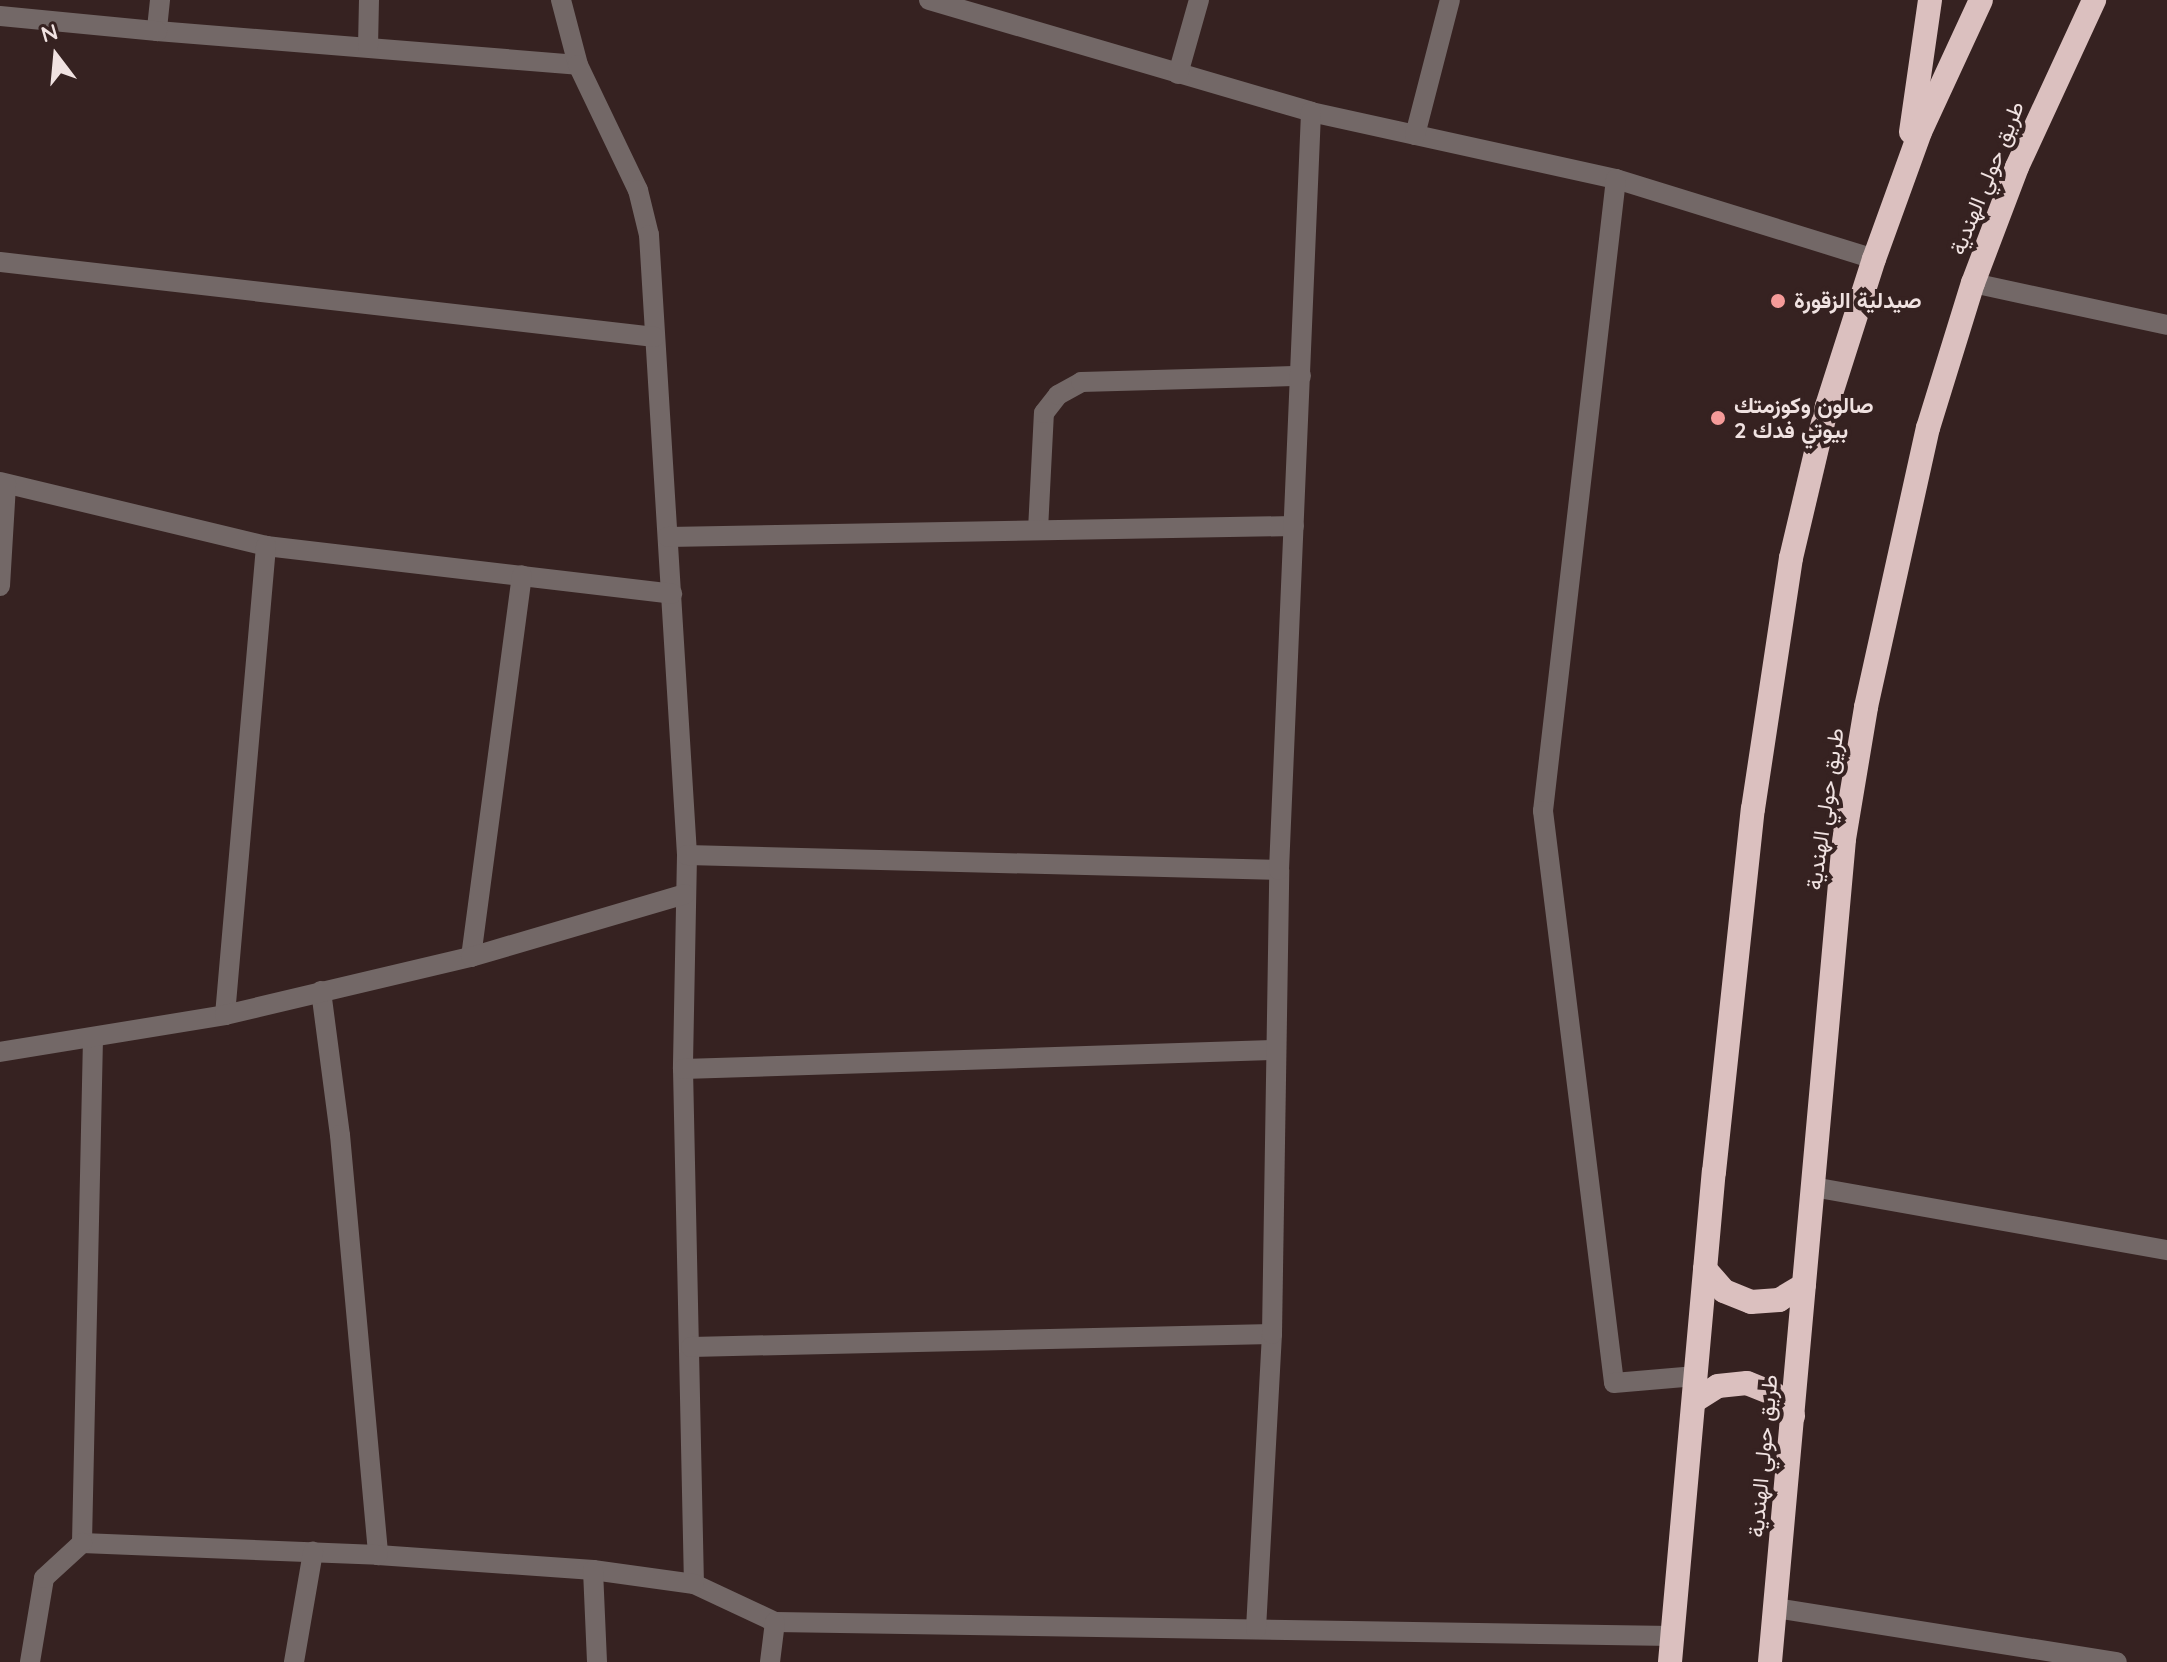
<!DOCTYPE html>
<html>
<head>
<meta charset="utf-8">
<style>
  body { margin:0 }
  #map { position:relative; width:2167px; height:1662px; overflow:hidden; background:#362221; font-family:Quicksand,Vazirmatn,sans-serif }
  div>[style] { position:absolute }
  .minor>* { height:20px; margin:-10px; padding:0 10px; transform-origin:10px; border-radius:10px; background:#736867 }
  .highway>* { height:24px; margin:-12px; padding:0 12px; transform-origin:12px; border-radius:12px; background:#dbc0bf }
  .dots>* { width:22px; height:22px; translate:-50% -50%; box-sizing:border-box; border:4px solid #362221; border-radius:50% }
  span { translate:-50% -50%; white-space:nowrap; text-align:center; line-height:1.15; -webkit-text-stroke:8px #362221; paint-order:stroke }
  .street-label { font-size:22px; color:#f0e2e1 }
  .poi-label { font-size:22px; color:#f0e2e1; font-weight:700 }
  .left { translate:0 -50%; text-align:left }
  .north { position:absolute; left:16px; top:16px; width:80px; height:80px; -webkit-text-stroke:6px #362221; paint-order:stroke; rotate:344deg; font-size:22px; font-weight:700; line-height:32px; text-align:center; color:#f0e2e1 }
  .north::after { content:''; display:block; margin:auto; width:28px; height:36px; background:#f0e2e1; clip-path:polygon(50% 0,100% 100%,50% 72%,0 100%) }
</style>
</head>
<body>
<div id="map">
  <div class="minor">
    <i style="left:160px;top:0;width:31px;rotate:96deg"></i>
    <i style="left:157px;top:31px;width:422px;rotate:4.6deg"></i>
    <i style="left:561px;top:0;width:67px;rotate:75.3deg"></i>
    <i style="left:578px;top:65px;width:139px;rotate:64.4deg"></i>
    <i style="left:638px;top:190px;width:46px;rotate:76.3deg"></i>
    <i style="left:649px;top:235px;width:621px;rotate:86.49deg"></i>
    <i style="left:687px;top:855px;width:214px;rotate:91.1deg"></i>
    <i style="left:683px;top:1069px;width:515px;rotate:88.78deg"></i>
    <i style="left:694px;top:1584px;width:89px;rotate:25.1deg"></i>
    <i style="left:775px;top:1622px;width:897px;rotate:0.89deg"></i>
    <i style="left:929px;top:0;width:398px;rotate:16.3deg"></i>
    <i style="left:1311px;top:112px;width:312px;rotate:12.4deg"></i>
    <i style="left:1616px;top:179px;width:270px;rotate:17.2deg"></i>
    <i style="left:0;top:16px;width:158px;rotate:5.5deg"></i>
    <i style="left:368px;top:47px;width:47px;rotate:-88.8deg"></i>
    <i style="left:1178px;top:74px;width:77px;rotate:-74.2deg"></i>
    <i style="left:1415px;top:135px;width:139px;rotate:-75.5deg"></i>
    <i style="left:1616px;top:179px;width:636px;rotate:96.59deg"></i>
    <i style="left:1543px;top:811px;width:576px;rotate:82.92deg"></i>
    <i style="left:1614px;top:1383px;width:82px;rotate:-4.9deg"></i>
    <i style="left:0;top:262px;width:659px;rotate:6.53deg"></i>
    <i style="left:1973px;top:283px;width:198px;rotate:12.2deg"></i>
    <i style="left:0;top:482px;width:274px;rotate:13.5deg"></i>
    <i style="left:266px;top:546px;width:409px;rotate:6.7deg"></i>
    <i style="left:1038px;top:530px;width:117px;rotate:-87.1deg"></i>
    <i style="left:1044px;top:413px;width:23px;rotate:-52deg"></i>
    <i style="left:1058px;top:395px;width:26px;rotate:-29deg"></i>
    <i style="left:1081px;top:382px;width:220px;rotate:-1.6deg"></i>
    <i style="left:668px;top:537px;width:626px;rotate:-1.01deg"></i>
    <i style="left:0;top:586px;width:102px;rotate:-86.6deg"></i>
    <i style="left:687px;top:855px;width:592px;rotate:1.45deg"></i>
    <i style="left:471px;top:957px;width:385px;rotate:-82.4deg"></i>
    <i style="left:321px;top:991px;width:145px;rotate:82.5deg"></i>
    <i style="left:340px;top:1135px;width:422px;rotate:84.8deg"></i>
    <i style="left:378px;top:1555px;width:216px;rotate:4deg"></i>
    <i style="left:593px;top:1570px;width:102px;rotate:7.9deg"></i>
    <i style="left:225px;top:1015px;width:471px;rotate:-85deg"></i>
    <i style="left:93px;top:1038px;width:505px;rotate:91.25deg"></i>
    <i style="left:82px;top:1543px;width:296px;rotate:2.3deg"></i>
    <i style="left:0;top:1052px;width:228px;rotate:-9.3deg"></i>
    <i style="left:225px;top:1015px;width:253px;rotate:-13.3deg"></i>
    <i style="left:471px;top:957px;width:223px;rotate:-16.4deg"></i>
    <i style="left:683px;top:1069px;width:593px;rotate:-1.84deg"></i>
    <i style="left:1813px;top:1187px;width:360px;rotate:10.1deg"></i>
    <i style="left:691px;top:1347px;width:581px;rotate:-1.28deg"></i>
    <i style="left:593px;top:1570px;width:92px;rotate:87.5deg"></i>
    <i style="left:1775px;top:1608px;width:346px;rotate:9deg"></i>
    <i style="left:1256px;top:1629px;width:295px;rotate:-86.9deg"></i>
    <i style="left:1272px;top:1334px;width:464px;rotate:-89.1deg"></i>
    <i style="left:1279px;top:870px;width:759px;rotate:-87.58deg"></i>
    <i style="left:30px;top:1662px;width:85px;rotate:-80.5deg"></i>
    <i style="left:44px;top:1578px;width:52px;rotate:-42.6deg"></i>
    <i style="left:294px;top:1662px;width:112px;rotate:-80.2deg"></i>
    <i style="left:770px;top:1662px;width:40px;rotate:-82.9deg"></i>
  </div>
  <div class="highway">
    <i style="left:1911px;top:132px;width:133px;rotate:-81.8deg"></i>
    <i style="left:1705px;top:1269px;width:29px;rotate:49deg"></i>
    <i style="left:1724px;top:1291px;width:29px;rotate:22deg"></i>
    <i style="left:1751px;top:1302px;width:28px;rotate:-4deg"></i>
    <i style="left:1779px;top:1300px;width:29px;rotate:-31deg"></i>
    <i style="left:1694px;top:1401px;width:28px;rotate:-32deg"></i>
    <i style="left:1718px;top:1386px;width:29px;rotate:-6deg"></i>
    <i style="left:1747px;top:1383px;width:29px;rotate:22deg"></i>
    <i style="left:1774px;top:1394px;width:29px;rotate:49deg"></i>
    <i style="left:1670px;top:1662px;width:492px;rotate:-84.9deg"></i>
    <i style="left:1714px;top:1172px;width:365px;rotate:-83.9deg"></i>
    <i style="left:1753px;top:809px;width:254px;rotate:-81.4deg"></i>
    <i style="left:1791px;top:558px;width:156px;rotate:-76.7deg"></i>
    <i style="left:1827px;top:406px;width:154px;rotate:-72.3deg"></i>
    <i style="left:1874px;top:259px;width:135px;rotate:-70.1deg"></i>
    <i style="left:1920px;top:132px;width:145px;rotate:-65.2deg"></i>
    <i style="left:1770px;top:1662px;width:826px;rotate:-84.86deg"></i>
    <i style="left:1844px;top:839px;width:134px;rotate:-80.5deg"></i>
    <i style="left:1866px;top:707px;width:286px;rotate:-77.5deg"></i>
    <i style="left:1928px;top:428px;width:152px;rotate:-72.8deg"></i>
    <i style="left:1973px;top:283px;width:124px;rotate:-69.2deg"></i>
    <i style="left:2017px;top:167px;width:184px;rotate:-65.2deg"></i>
  </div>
  <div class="dots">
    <i style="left:1778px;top:301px;background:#f59b99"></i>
    <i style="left:1718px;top:418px;background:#f59b99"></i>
  </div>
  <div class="street-label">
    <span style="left:1987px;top:178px;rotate:-68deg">طريق حولي الهندية</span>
    <span style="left:1825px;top:809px;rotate:-82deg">طريق حولي الهندية</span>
    <span style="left:1763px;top:1456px;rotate:-85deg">طريق حولي الهندية</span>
  </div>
  <div class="poi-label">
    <span class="left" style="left:1794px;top:301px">صيدلية الزقورة</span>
    <span class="left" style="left:1734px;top:418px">صالون وكوزمتك<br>بيوتي فدك 2</span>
  </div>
  <div class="north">N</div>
</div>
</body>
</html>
